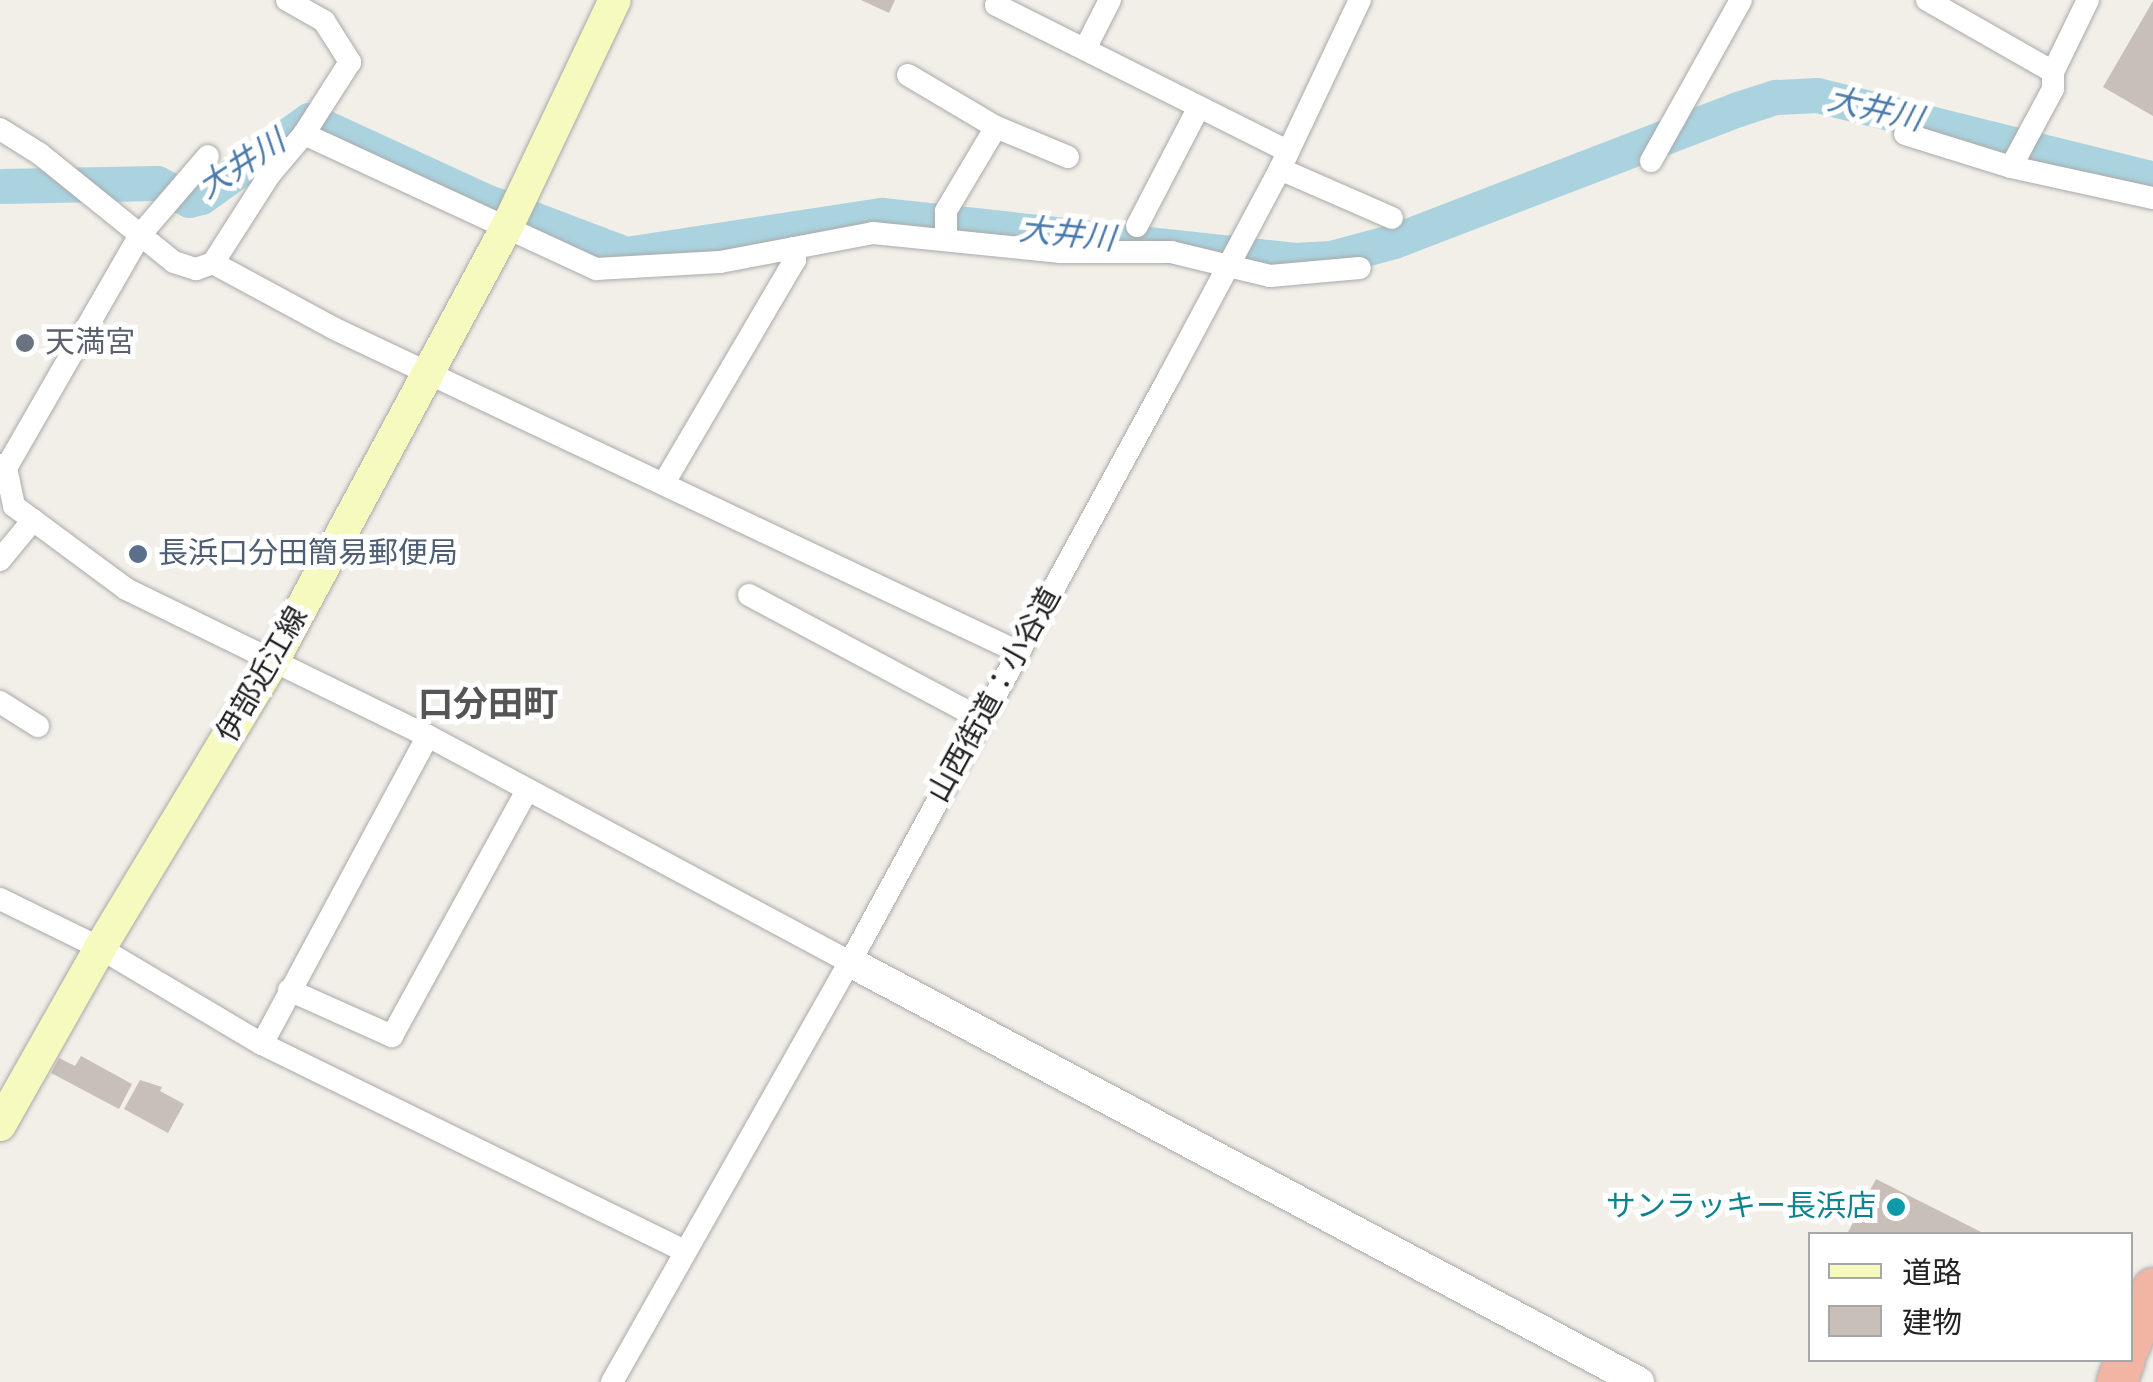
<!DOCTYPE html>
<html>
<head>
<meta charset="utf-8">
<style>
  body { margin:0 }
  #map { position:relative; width:2153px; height:1382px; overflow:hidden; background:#f2efe9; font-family:"Source Sans 3","Noto Sans JP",sans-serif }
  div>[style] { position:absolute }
  .river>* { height:35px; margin:-17.5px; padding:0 17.5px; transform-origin:17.5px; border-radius:17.5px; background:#aad3df }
  .building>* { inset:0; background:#c7bfb8 }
  .roads { filter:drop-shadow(0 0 2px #a9a9a9) drop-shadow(0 0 2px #a9a9a9) }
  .minor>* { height:22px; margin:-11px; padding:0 11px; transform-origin:11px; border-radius:11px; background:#fff }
  .tertiary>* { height:30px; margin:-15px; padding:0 15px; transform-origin:15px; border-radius:15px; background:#fff }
  .secondary>* { height:32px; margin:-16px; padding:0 16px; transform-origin:16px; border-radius:16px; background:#f7fabf }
  .trunk>* { height:40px; margin:-20px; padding:0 20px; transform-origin:20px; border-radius:20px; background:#f2b4a3 }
  .dots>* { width:28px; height:28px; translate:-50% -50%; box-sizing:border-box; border:5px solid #fff; border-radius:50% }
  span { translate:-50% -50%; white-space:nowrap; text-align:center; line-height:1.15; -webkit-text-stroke:10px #fff; paint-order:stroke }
  .worship-label { font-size:30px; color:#5b616d }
  .left { translate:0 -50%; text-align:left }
  .service-label { font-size:30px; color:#4e5e75 }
  .street-label { font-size:30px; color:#222 }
  .culture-label { font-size:30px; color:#0d838f }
  .right { translate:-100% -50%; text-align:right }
  .water-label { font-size:32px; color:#4a7aab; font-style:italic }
  .quarter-label { font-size:35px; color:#555; font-weight:700 }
  .legend { position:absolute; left:1808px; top:1232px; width:325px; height:130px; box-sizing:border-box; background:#fff; border:2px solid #a7a7a7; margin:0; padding:12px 18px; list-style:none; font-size:30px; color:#222 }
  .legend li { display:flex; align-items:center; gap:20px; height:50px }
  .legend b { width:50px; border:2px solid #a7a7a7 }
</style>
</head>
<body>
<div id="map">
  <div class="river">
    <i style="left:0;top:186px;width:157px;rotate:-1.1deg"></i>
    <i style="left:157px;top:183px;width:36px;rotate:28deg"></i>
    <i style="left:189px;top:200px;width:12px;rotate:-14deg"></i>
    <i style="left:201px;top:197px;width:133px;rotate:-35.5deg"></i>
    <i style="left:309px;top:120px;width:192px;rotate:24.7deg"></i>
    <i style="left:483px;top:200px;width:153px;rotate:20.7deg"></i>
    <i style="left:626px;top:254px;width:259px;rotate:-8.7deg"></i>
    <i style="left:882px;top:215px;width:413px;rotate:6.2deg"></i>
    <i style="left:1293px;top:260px;width:38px;rotate:-3deg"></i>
    <i style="left:1331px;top:258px;width:65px;rotate:-15.1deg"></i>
    <i style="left:1394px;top:241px;width:368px;rotate:-21deg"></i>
    <i style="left:1738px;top:109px;width:40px;rotate:-18deg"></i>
    <i style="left:1776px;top:97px;width:41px;rotate:-2.8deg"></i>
    <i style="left:1817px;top:95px;width:346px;rotate:14deg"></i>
  </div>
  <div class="building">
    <i style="clip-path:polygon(861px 0,895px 0,889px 13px)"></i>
    <i style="clip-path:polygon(2153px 1px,2153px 116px,2103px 87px)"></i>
    <i style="clip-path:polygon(81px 1056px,132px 1084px,119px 1109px,51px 1073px,59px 1058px,75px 1066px)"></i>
    <i style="clip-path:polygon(140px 1080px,162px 1087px,160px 1091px,184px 1104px,168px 1133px,124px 1109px)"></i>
    <i style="clip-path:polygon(1876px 1179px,1985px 1234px,1847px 1234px)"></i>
  </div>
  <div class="roads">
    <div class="minor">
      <i style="left:287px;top:0;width:43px;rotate:29.6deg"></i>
      <i style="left:324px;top:21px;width:49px;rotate:57.6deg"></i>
      <i style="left:350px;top:62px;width:85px;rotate:122.6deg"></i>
      <i style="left:304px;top:134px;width:322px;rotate:24.8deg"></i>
      <i style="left:596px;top:269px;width:124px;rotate:-3.2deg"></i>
      <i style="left:720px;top:262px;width:156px;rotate:-10.7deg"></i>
      <i style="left:873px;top:233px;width:189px;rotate:5.8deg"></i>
      <i style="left:1061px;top:252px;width:110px"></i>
      <i style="left:1171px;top:252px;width:102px;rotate:13.6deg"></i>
      <i style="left:1270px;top:276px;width:90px;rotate:-5.1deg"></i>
      <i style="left:998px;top:0;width:5px;rotate:112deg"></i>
      <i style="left:996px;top:5px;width:326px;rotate:26.6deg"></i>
      <i style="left:1927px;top:0;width:145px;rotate:29.7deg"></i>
      <i style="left:1085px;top:49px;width:55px;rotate:-63deg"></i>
      <i style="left:908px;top:75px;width:102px;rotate:30.6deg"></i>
      <i style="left:996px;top:127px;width:98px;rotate:120.8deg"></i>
      <i style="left:946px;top:211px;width:27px;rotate:90deg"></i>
      <i style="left:996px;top:127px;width:78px;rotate:22.6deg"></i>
      <i style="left:0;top:129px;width:47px;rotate:32deg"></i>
      <i style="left:40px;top:154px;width:172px;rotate:38.9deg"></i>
      <i style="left:174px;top:262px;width:23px;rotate:18deg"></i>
      <i style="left:196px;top:269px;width:18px;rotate:-19deg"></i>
      <i style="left:213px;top:263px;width:106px;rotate:-57.4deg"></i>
      <i style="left:270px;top:174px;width:52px;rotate:-49.6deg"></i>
      <i style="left:1905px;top:134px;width:111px;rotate:17.3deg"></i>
      <i style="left:2011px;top:167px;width:145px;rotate:12.3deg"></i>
      <i style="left:1651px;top:161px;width:184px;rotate:-60.8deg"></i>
      <i style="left:2011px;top:167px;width:89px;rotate:-61.7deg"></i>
      <i style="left:2053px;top:89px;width:17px;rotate:-90deg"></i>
      <i style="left:2053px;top:72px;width:80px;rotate:-64.1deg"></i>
      <i style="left:1280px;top:169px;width:122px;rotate:23.6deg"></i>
      <i style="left:1137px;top:226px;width:134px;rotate:-62.5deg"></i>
      <i style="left:213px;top:263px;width:136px;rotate:28.4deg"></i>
      <i style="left:333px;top:328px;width:758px;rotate:25.31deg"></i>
      <i style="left:0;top:465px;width:7px;rotate:27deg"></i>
      <i style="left:6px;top:468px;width:39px;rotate:78deg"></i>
      <i style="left:14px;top:506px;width:139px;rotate:36.5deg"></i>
      <i style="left:126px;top:589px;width:336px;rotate:26deg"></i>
      <i style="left:428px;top:736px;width:479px;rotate:28.2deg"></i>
      <i style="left:6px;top:468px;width:269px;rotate:-60.1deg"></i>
      <i style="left:140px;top:235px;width:104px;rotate:-49.3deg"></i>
      <i style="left:664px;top:483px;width:259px;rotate:-59.6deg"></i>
      <i style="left:795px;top:260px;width:12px;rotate:-99deg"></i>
      <i style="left:0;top:560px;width:52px;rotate:-50.5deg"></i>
      <i style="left:749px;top:595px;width:263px;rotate:28.1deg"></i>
      <i style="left:0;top:702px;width:45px;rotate:32.3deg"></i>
      <i style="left:0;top:899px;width:111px;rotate:26.1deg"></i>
      <i style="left:100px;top:948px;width:188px;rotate:30.7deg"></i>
      <i style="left:262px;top:1044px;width:470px;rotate:26.1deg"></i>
      <i style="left:289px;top:990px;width:113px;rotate:24.1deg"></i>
      <i style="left:392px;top:1036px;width:281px;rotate:-61.2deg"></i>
      <i style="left:262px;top:1044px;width:350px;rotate:-61.7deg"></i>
      <i style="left:612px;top:1382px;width:483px;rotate:-60.5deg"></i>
      <i style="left:850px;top:962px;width:666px;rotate:-61.4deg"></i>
      <i style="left:1169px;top:377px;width:236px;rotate:-61.9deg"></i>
      <i style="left:1280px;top:169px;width:187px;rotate:-64.7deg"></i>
    </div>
    <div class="tertiary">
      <i style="left:850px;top:962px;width:894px;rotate:28.03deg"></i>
    </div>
    <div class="secondary">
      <i style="left:0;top:1125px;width:203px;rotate:-60.5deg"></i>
      <i style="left:100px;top:948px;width:335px;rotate:-58.9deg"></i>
      <i style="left:273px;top:661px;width:493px;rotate:-61.7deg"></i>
      <i style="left:507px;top:227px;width:251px;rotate:-64.6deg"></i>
    </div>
    <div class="trunk">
      <i style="left:2130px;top:1346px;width:62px;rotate:-68.4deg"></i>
      <i style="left:2117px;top:1382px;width:23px;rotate:-70deg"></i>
    </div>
  </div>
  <div class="dots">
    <i style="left:25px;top:343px;background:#6b7280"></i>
    <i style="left:138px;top:554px;background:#5c6f8a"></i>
    <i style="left:1896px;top:1207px;background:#0f9aa8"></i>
  </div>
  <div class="worship-label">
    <span class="left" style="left:45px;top:343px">天満宮</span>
  </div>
  <div class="service-label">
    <span class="left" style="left:158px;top:554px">長浜口分田簡易郵便局</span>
  </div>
  <div class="street-label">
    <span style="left:263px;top:675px;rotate:-60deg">伊部近江線</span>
    <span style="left:995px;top:695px;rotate:-61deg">山西街道：小谷道</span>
  </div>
  <div class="culture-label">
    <span class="right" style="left:1876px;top:1207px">サンラッキー長浜店</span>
  </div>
  <div class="water-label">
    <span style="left:1875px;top:110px;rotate:13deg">大井川</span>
    <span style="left:242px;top:165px;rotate:-33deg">大井川</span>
    <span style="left:1067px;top:235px;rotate:6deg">大井川</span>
  </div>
  <div class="quarter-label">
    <span style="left:488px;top:705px">口分田町</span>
  </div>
  <ul class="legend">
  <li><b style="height:12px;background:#f7fabf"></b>道路</li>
  <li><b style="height:28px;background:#c7bfb8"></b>建物</li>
  </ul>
</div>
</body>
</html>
